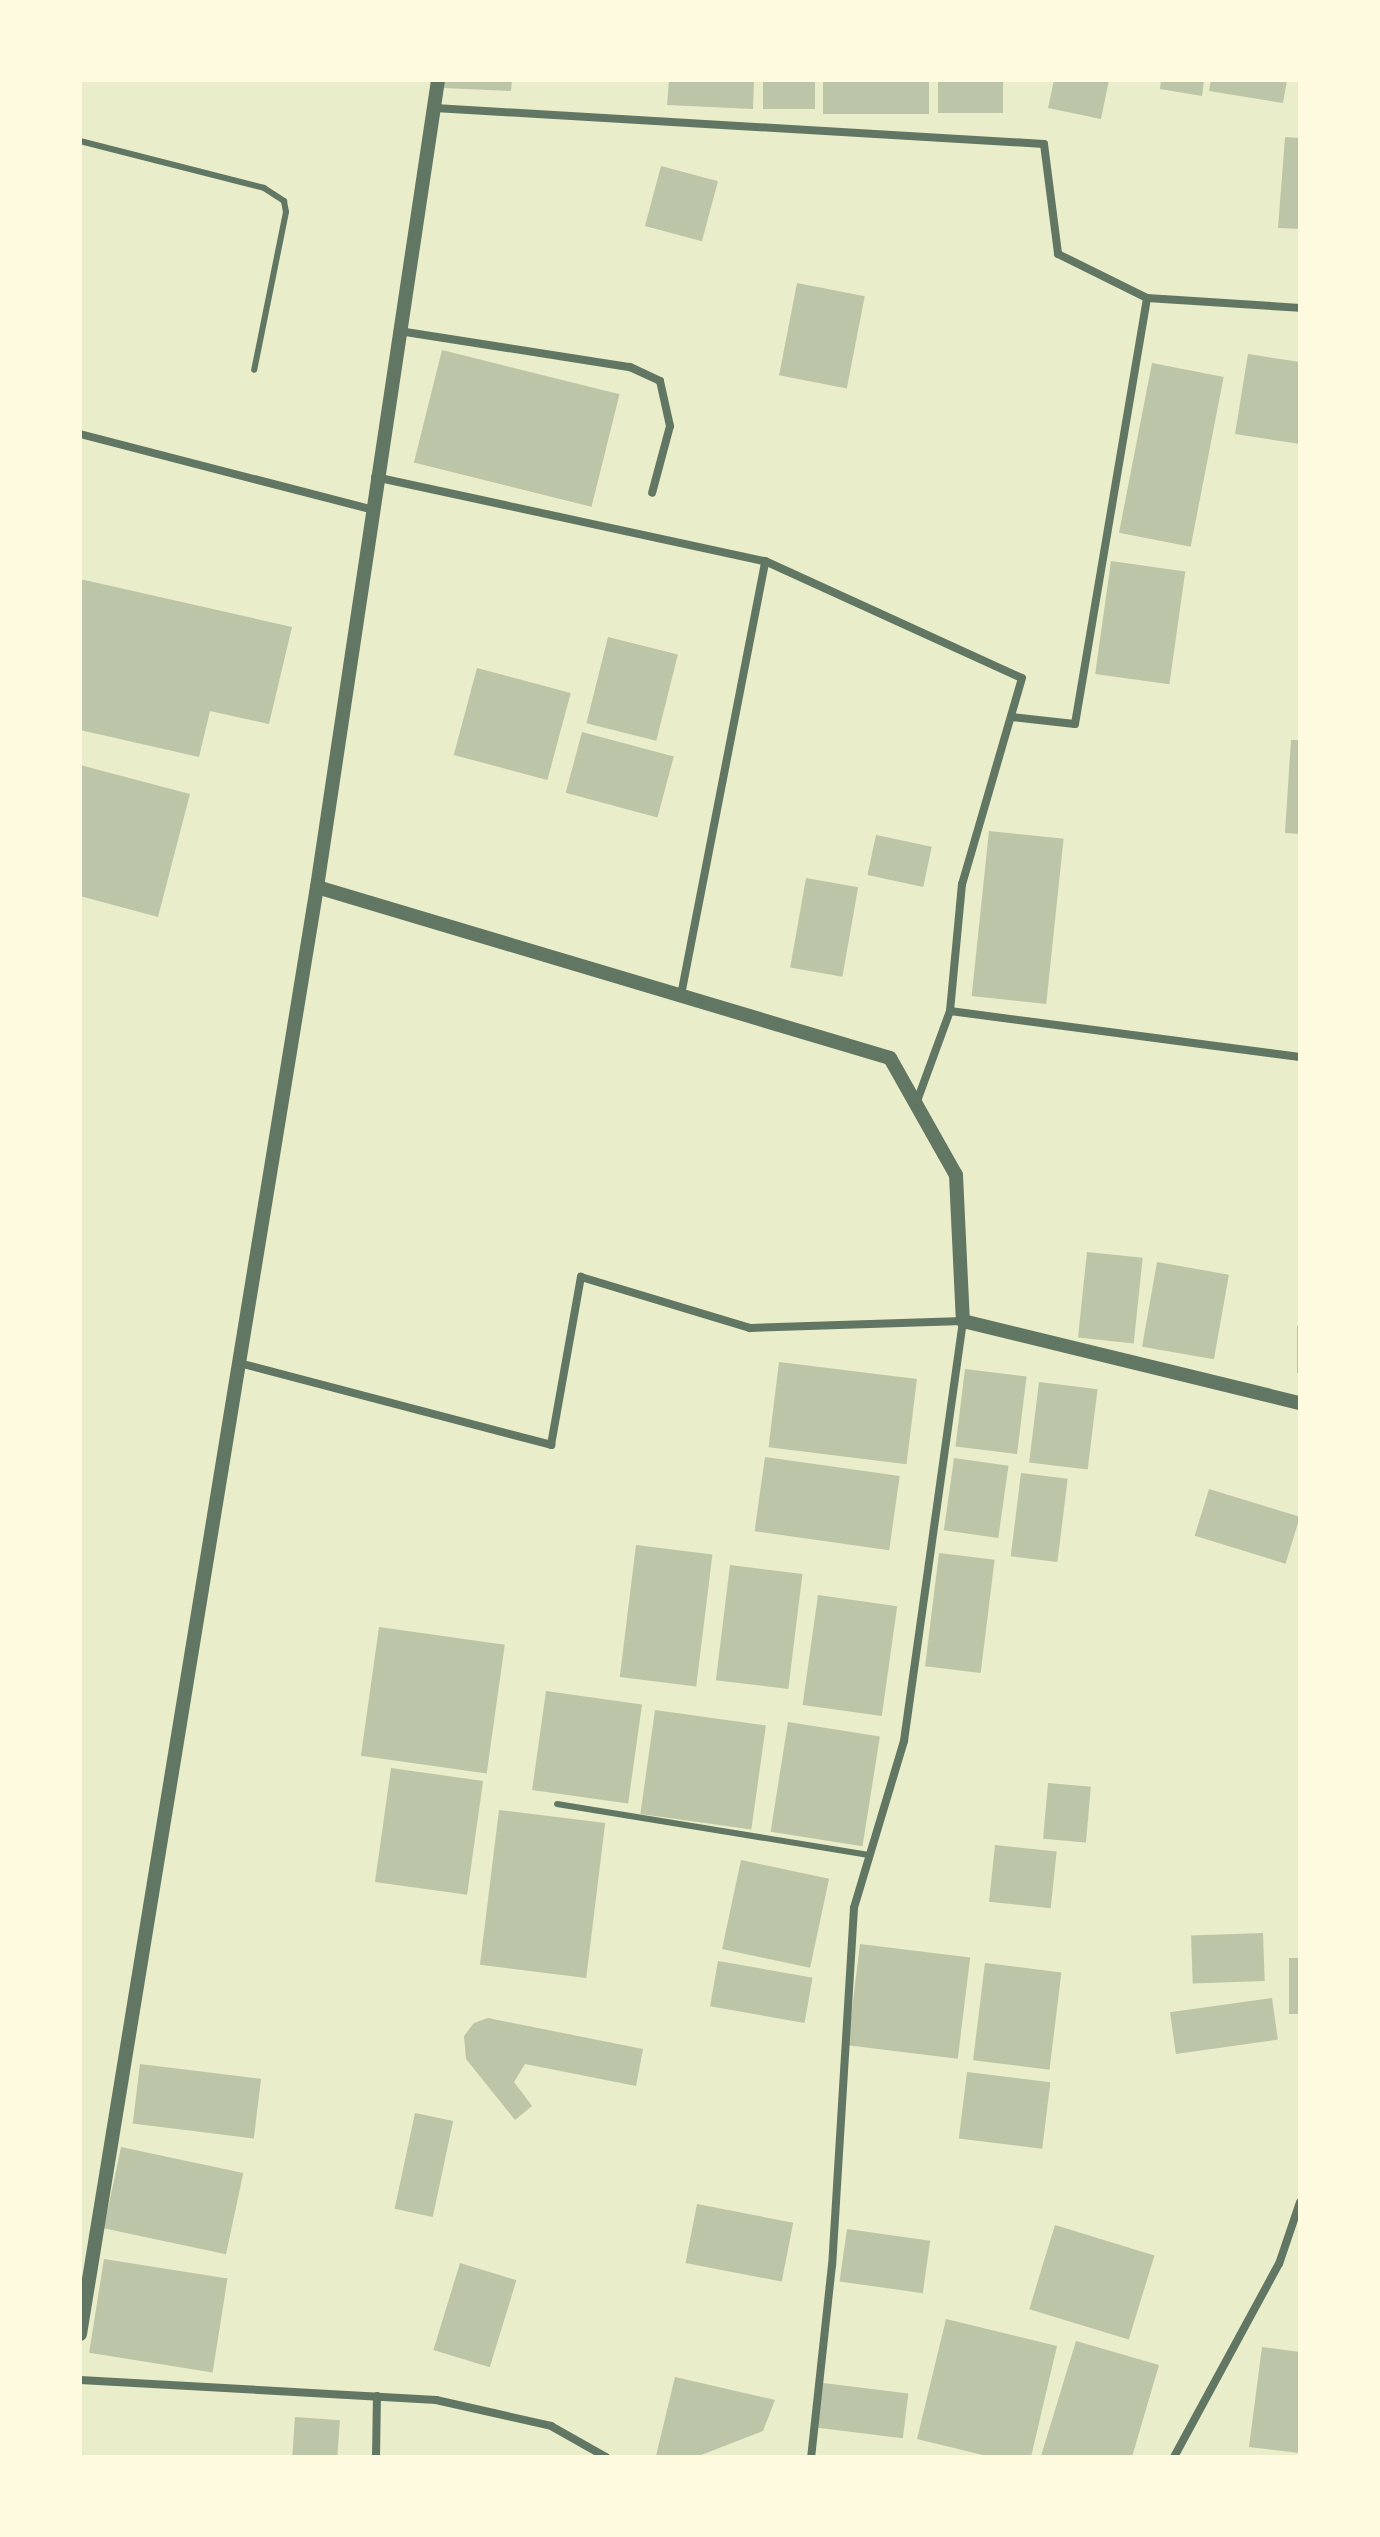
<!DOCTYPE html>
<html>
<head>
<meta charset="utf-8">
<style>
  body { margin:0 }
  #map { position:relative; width:1380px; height:2537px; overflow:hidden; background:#e9edc9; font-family:"Space Grotesk",sans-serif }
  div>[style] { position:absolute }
  .building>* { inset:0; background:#bcc5a7; transform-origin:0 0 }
  .service>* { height:6px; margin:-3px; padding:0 3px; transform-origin:3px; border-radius:3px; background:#617663 }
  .minor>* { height:8px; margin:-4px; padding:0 4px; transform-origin:4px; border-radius:4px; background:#617663 }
  .tertiary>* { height:14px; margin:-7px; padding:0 7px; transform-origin:7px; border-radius:7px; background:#617663 }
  span { translate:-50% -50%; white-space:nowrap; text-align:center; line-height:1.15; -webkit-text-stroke:8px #fefae0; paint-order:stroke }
  .frame { position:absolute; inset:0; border:82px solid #fefae0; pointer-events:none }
</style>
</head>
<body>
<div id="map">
  <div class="building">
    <i style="clip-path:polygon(444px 80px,512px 80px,511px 91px,444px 88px)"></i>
    <i style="clip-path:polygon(669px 80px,754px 80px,753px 109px,667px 105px)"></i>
    <i style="left:763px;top:80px;width:52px;height:29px"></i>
    <i style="left:823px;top:80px;width:106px;height:34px"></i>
    <i style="left:938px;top:80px;width:65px;height:33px"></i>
    <i style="clip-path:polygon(1054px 80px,1109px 80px,1101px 119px,1048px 108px)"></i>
    <i style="clip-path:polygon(1161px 80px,1204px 80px,1202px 96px,1160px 89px)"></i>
    <i style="clip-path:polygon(1211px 80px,1287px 80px,1283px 103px,1209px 91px)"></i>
    <i style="clip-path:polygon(1285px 137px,1300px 138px,1300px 229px,1278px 228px)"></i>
    <i style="left:661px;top:166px;width:59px;height:62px;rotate:15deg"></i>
    <i style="left:797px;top:283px;width:69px;height:94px;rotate:11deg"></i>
    <i style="left:442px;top:350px;width:183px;height:116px;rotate:14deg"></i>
    <i style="clip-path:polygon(1248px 354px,1300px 362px,1300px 444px,1235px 434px)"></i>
    <i style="left:1152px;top:363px;width:73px;height:173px;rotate:11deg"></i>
    <i style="left:1111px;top:561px;width:75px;height:114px;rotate:8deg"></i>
    <i style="clip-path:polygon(80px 579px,292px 627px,269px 724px,210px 711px,199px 757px,80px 730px)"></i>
    <i style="left:608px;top:637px;width:72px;height:89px;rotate:14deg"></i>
    <i style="left:477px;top:668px;width:97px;height:90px;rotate:15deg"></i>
    <i style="left:582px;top:732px;width:95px;height:63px;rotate:15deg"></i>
    <i style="clip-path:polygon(1291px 740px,1300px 740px,1300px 834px,1285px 833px)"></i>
    <i style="clip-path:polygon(80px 765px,190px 794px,158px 917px,80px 896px)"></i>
    <i style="left:989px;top:831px;width:75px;height:166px;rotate:6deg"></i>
    <i style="left:876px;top:835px;width:57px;height:41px;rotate:12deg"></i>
    <i style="left:806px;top:878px;width:53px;height:91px;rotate:10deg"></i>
    <i style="left:1087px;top:1252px;width:56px;height:86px;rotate:6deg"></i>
    <i style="left:1157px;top:1262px;width:73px;height:86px;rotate:10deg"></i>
    <i style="left:1297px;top:1326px;width:3px;height:47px"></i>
    <i style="left:779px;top:1362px;width:139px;height:86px;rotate:7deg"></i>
    <i style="left:965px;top:1369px;width:62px;height:78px;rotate:7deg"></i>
    <i style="left:1039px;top:1382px;width:59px;height:81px;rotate:7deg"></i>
    <i style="left:765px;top:1457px;width:136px;height:75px;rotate:8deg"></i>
    <i style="left:954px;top:1458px;width:55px;height:73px;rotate:8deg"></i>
    <i style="left:1021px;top:1473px;width:47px;height:84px;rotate:7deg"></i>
    <i style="left:1209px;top:1489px;width:95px;height:49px;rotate:17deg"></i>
    <i style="left:636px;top:1545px;width:77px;height:133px;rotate:7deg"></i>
    <i style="left:939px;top:1553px;width:56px;height:114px;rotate:7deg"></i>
    <i style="left:730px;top:1565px;width:73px;height:116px;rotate:7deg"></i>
    <i style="left:818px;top:1595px;width:80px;height:111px;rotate:8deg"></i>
    <i style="left:379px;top:1627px;width:127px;height:130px;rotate:8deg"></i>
    <i style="left:546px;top:1691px;width:97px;height:100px;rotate:8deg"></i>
    <i style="left:655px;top:1710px;width:112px;height:105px;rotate:8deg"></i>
    <i style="left:788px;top:1722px;width:93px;height:111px;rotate:9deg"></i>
    <i style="left:391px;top:1768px;width:93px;height:115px;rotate:8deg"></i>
    <i style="left:1048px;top:1783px;width:43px;height:56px;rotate:5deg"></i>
    <i style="left:499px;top:1810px;width:107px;height:156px;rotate:7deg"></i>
    <i style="left:995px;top:1845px;width:62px;height:57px;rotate:6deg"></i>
    <i style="left:741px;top:1860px;width:90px;height:91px;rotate:12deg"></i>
    <i style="left:1263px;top:1933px;width:48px;height:72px;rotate:88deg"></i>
    <i style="left:860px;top:1944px;width:111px;height:102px;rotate:7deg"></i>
    <i style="left:1289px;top:1958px;width:11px;height:56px"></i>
    <i style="left:718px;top:1961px;width:96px;height:46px;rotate:10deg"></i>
    <i style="left:985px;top:1963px;width:77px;height:98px;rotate:7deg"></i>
    <i style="left:1272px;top:1998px;width:42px;height:103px;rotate:82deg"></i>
    <i style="clip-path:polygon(488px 2018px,643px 2049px,636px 2086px,525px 2064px,514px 2082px,532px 2106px,515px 2120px,466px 2059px,464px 2036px,474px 2023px)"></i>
    <i style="left:140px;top:2064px;width:122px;height:60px;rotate:7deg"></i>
    <i style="left:967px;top:2072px;width:84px;height:67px;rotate:7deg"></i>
    <i style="left:415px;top:2113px;width:39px;height:98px;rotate:12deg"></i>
    <i style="left:121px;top:2147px;width:125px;height:83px;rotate:12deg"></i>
    <i style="left:697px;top:2204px;width:98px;height:60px;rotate:11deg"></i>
    <i style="left:1055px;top:2225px;width:104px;height:88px;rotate:17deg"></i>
    <i style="left:847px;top:2229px;width:84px;height:53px;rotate:8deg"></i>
    <i style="left:104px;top:2259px;width:125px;height:95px;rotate:9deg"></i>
    <i style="left:460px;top:2263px;width:59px;height:91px;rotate:17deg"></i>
    <i style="clip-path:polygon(946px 2319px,1057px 2346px,1031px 2457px,991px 2457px,917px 2439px)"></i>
    <i style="clip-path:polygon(1076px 2341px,1159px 2365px,1132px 2457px,1041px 2456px)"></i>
    <i style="clip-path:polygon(1262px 2347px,1300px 2352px,1300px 2453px,1249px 2447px)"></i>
    <i style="clip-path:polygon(675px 2377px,775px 2400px,763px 2431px,696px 2457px,656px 2456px)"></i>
    <i style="left:823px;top:2383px;width:86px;height:45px;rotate:7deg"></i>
    <i style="left:295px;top:2417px;width:45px;height:40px;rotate:4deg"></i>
  </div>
  <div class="service">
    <i style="left:80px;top:141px;width:190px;rotate:14.3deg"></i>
    <i style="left:264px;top:188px;width:24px;rotate:33deg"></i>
    <i style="left:284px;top:201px;width:11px;rotate:80deg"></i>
    <i style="left:286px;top:212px;width:161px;rotate:101.4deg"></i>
    <i style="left:557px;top:1804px;width:316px;rotate:9.3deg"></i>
  </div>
  <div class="minor">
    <i style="left:435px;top:108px;width:610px;rotate:3.38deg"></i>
    <i style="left:1044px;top:144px;width:111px;rotate:82.7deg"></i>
    <i style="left:1058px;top:254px;width:99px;rotate:26.3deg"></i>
    <i style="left:1147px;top:298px;width:153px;rotate:3.7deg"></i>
    <i style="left:399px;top:331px;width:234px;rotate:8.9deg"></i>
    <i style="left:630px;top:367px;width:33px;rotate:25deg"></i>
    <i style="left:660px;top:381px;width:46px;rotate:77.5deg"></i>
    <i style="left:670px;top:426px;width:69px;rotate:105deg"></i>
    <i style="left:80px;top:434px;width:304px;rotate:14.5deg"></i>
    <i style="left:375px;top:477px;width:399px;rotate:12.2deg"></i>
    <i style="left:765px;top:561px;width:282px;rotate:24.5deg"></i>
    <i style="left:1022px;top:678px;width:215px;rotate:106.2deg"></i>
    <i style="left:962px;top:884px;width:128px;rotate:95.4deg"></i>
    <i style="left:950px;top:1011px;width:99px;rotate:110.1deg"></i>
    <i style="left:1011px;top:717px;width:64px;rotate:6.2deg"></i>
    <i style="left:1075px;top:724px;width:432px;rotate:-80.4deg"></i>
    <i style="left:681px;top:995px;width:442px;rotate:-79deg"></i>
    <i style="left:950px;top:1011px;width:353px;rotate:7.5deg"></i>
    <i style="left:239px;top:1363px;width:323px;rotate:14.7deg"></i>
    <i style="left:551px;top:1445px;width:171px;rotate:-79.9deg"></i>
    <i style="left:581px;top:1277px;width:177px;rotate:16.8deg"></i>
    <i style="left:750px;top:1328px;width:213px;rotate:-1.9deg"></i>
    <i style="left:963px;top:1321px;width:424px;rotate:98deg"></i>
    <i style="left:904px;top:1741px;width:174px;rotate:106.7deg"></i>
    <i style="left:854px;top:1908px;width:358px;rotate:93.5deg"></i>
    <i style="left:832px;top:2265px;width:193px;rotate:96.2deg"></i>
    <i style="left:80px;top:2380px;width:357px;rotate:3.2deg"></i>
    <i style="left:436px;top:2400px;width:118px;rotate:12.7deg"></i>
    <i style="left:551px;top:2426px;width:63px;rotate:29.4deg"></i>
    <i style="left:376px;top:2457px;width:61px;rotate:-89.1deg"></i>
    <i style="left:1174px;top:2457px;width:220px;rotate:-61.5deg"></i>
    <i style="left:1279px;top:2264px;width:65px;rotate:-71.3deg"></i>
  </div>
  <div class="tertiary">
    <i style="left:317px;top:887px;width:598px;rotate:16.62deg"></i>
    <i style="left:890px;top:1058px;width:134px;rotate:60.6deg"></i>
    <i style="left:956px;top:1175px;width:146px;rotate:87.3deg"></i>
    <i style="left:963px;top:1321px;width:347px;rotate:13.7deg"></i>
    <i style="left:80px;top:2334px;width:1466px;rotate:-80.7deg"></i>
    <i style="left:317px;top:887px;width:816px;rotate:-81.47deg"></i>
  </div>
  <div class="frame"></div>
</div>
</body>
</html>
